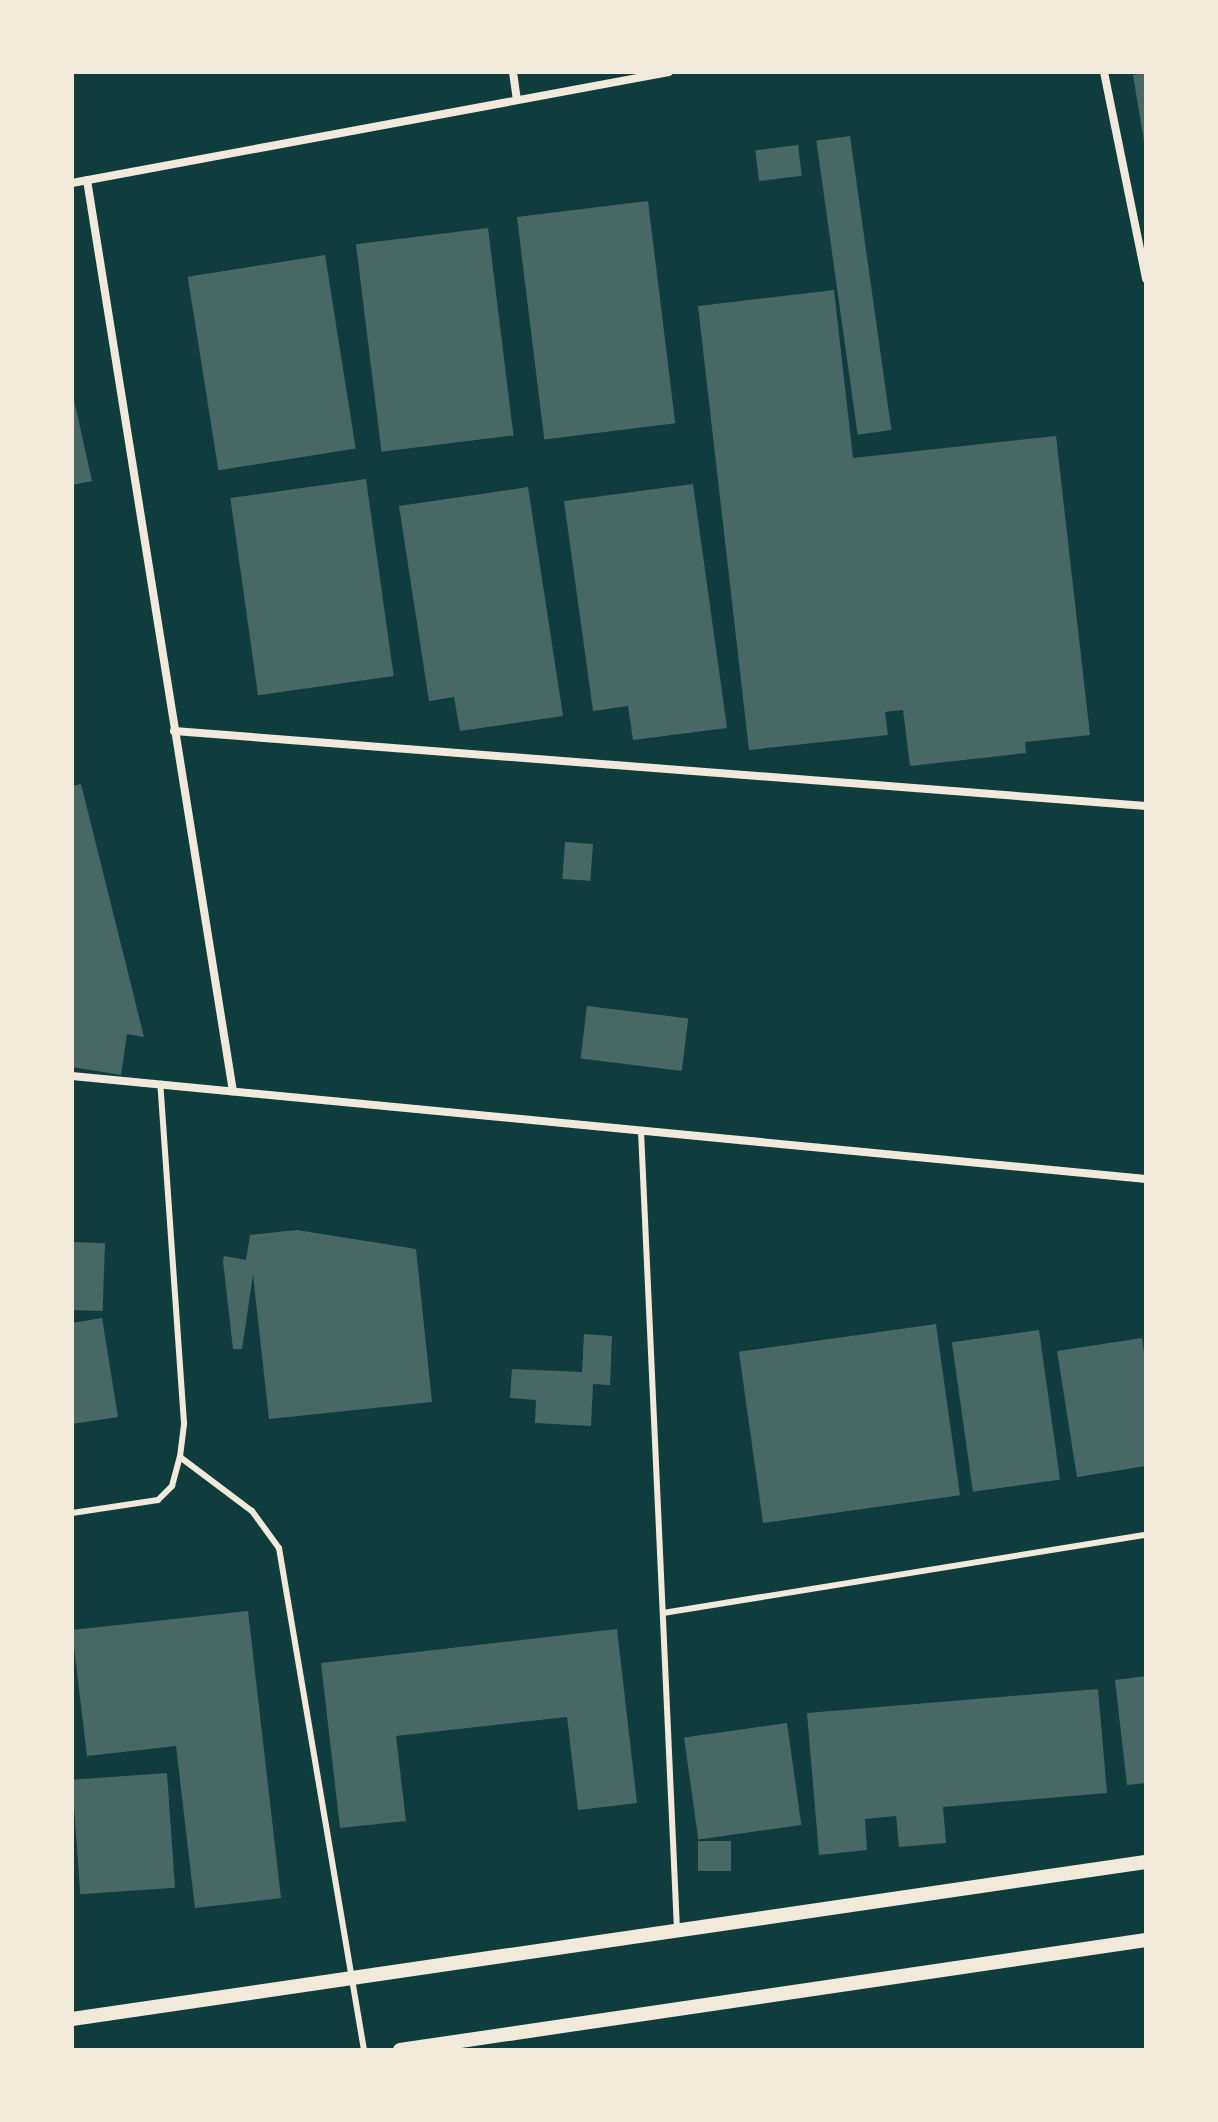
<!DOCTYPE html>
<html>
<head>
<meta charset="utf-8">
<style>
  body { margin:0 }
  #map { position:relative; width:1218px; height:2122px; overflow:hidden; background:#0f3d3e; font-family:"Space Grotesk",sans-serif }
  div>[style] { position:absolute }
  .building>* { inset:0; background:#486865; transform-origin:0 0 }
  .service>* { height:6px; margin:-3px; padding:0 3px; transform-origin:3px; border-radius:3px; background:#f1e9da }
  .minor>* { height:8px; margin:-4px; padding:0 4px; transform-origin:4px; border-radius:4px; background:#f1e9da }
  .tertiary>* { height:14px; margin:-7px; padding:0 7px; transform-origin:7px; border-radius:7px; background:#f1e9da }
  span { translate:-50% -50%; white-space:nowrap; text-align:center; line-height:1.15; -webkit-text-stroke:8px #f1e9da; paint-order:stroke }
  .frame { position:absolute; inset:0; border:74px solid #f1e9da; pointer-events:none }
</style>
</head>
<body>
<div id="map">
  <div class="building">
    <i style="clip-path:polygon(1146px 73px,1146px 141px,1144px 141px,1133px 75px)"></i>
    <i style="left:850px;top:136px;width:297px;height:34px;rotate:82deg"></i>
    <i style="left:798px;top:145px;width:31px;height:43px;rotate:83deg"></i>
    <i style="left:648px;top:201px;width:224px;height:132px;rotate:83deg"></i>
    <i style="left:488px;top:228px;width:209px;height:133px;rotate:83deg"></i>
    <i style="left:325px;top:255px;width:196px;height:139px;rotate:81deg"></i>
    <i style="clip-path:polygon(834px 290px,853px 458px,1056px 436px,1090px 735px,1025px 742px,1026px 753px,910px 766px,903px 710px,885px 712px,888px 735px,749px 750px,698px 306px)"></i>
    <i style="clip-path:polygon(72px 391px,92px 481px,72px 485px)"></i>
    <i style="left:366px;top:479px;width:199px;height:137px;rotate:82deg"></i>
    <i style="clip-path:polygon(693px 484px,727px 728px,633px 740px,628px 706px,593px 711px,564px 501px)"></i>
    <i style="clip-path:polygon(528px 487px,563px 716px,460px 731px,454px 697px,429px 701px,399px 506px)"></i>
    <i style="clip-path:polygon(81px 784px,144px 1037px,127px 1034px,121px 1075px,72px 1067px,72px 786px)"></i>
    <i style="left:565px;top:842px;width:28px;height:37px;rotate:4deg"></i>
    <i style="left:587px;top:1006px;width:102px;height:53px;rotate:7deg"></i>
    <i style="clip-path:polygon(297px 1230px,416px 1249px,432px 1402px,269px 1419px,253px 1275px,242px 1349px,233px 1349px,223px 1261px,224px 1256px,246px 1260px,250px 1235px)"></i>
    <i style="left:72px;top:1242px;width:33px;height:68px;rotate:2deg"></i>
    <i style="clip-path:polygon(102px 1318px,118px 1417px,72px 1424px,72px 1323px)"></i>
    <i style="left:936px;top:1324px;width:173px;height:199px;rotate:82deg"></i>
    <i style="left:1039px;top:1330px;width:151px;height:88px;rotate:82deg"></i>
    <i style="clip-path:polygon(584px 1334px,612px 1336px,610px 1385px,593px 1384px,591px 1426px,535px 1423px,536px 1400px,510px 1398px,512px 1369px,582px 1372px)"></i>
    <i style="clip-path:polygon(1142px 1338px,1146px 1366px,1146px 1466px,1077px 1477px,1057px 1351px)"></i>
    <i style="clip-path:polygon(248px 1611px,281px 1898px,195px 1908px,176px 1746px,87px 1756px,72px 1630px)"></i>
    <i style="clip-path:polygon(617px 1629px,637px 1803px,578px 1810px,567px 1717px,396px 1736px,406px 1821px,340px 1828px,321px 1663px)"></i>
    <i style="clip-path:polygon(1146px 1676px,1146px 1783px,1127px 1785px,1115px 1680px)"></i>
    <i style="clip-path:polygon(1098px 1689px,1107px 1793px,943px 1807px,946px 1843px,899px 1847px,896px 1816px,865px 1819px,867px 1850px,819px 1855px,807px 1713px)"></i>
    <i style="left:787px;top:1723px;width:103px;height:104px;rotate:82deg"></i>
    <i style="left:167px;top:1773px;width:115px;height:95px;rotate:86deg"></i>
    <i style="left:698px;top:1841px;width:33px;height:30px"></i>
  </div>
  <div class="service">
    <i style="left:641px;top:1131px;width:800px;rotate:87.42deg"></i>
    <i style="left:180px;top:1457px;width:90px;rotate:36.9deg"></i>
    <i style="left:252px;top:1511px;width:46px;rotate:53.9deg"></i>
    <i style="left:279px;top:1548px;width:509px;rotate:80.39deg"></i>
    <i style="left:72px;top:1513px;width:87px;rotate:-8.6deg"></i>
    <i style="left:158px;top:1500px;width:20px;rotate:-45deg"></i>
    <i style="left:172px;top:1486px;width:30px;rotate:-75deg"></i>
    <i style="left:180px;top:1457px;width:34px;rotate:-83deg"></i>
    <i style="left:184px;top:1423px;width:340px;rotate:-94deg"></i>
    <i style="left:663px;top:1613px;width:489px;rotate:-9.2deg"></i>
  </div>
  <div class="minor">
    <i style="left:513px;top:72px;width:28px;rotate:82deg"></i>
    <i style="left:1104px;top:72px;width:211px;rotate:78.5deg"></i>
    <i style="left:87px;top:180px;width:923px;rotate:80.9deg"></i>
    <i style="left:72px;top:183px;width:607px;rotate:-10.53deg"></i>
    <i style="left:174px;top:731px;width:975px;rotate:4.41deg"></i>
    <i style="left:72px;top:1076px;width:1079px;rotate:5.48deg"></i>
  </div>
  <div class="tertiary">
    <i style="left:72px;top:2019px;width:1085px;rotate:-8.32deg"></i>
    <i style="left:400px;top:2050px;width:754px;rotate:-8.39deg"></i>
  </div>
  <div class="frame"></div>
</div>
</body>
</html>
